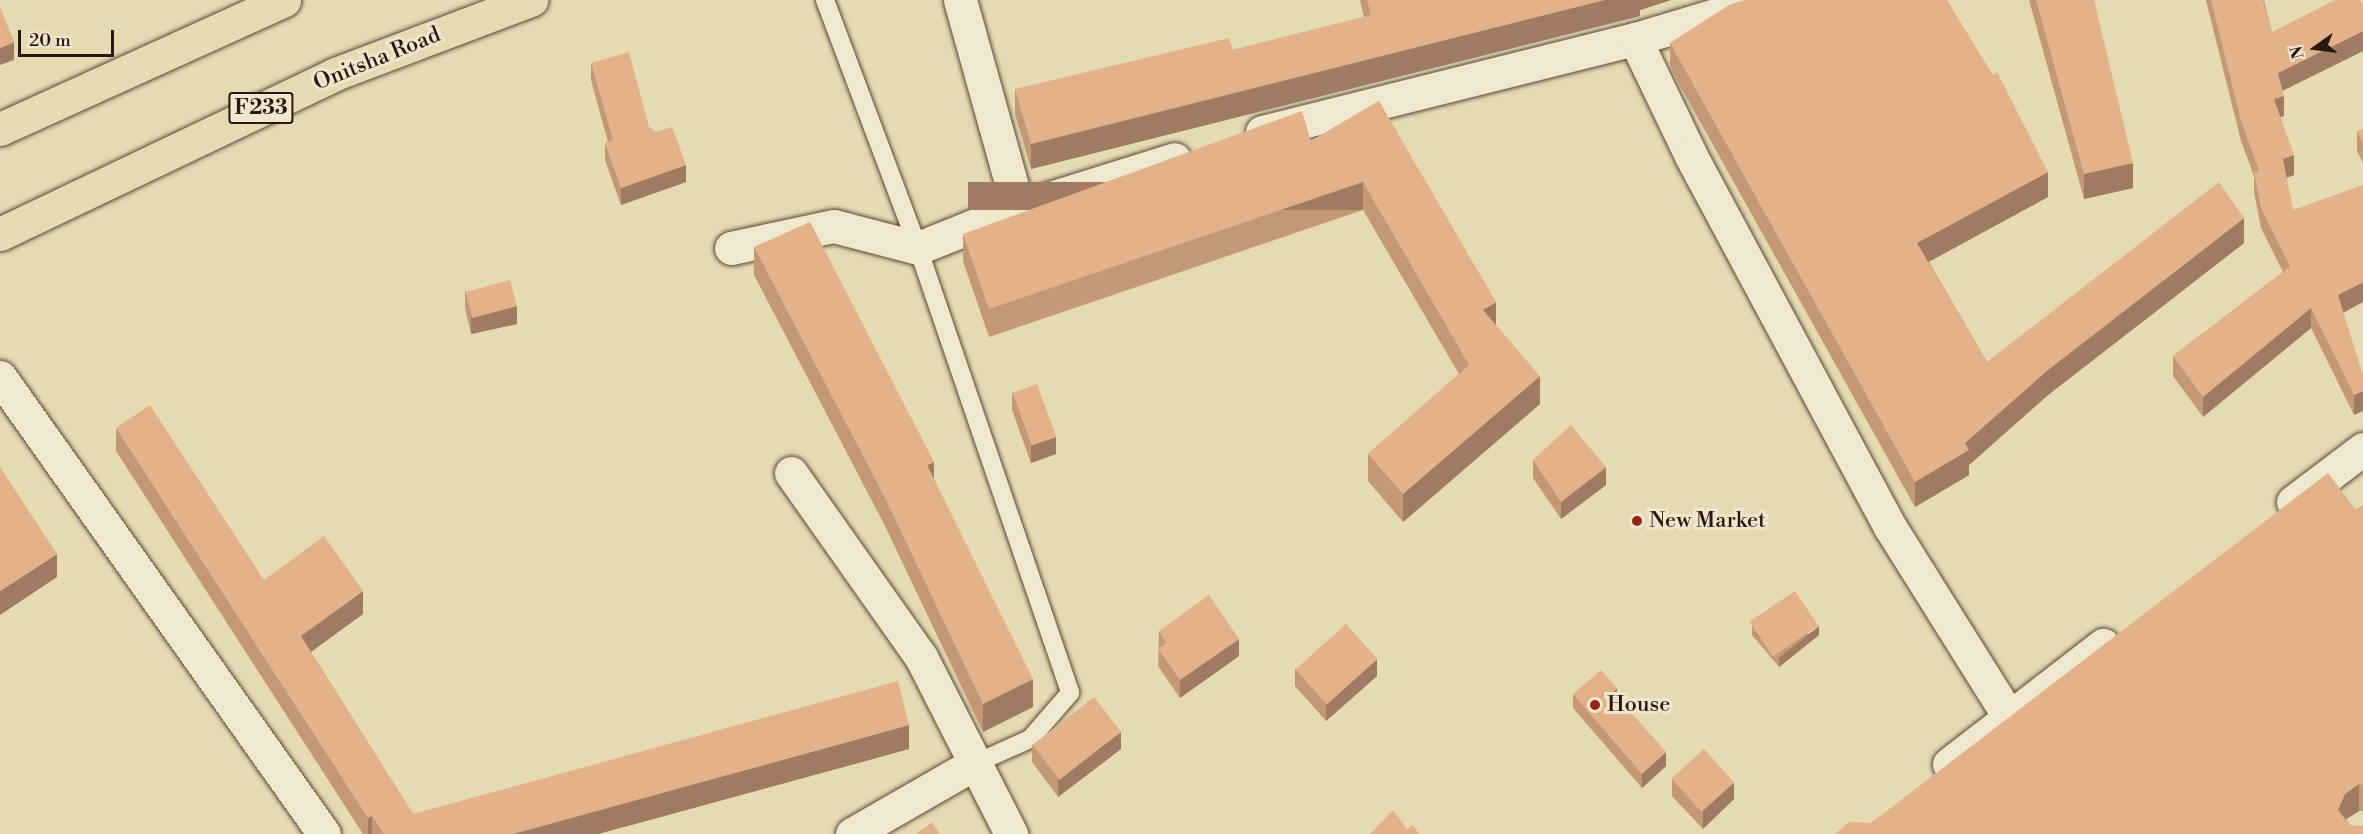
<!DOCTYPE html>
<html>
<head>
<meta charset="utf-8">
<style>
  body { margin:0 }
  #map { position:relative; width:2363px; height:834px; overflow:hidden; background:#e6dab3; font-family:"Libre Bodoni",serif }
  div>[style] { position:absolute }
  .roads { filter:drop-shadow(0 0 2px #584836) drop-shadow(0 0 2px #584836) }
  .lane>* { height:18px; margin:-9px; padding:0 9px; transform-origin:9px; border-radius:9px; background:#efe7ce }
  .street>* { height:33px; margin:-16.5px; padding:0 16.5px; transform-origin:16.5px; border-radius:16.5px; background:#efe7ce }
  .primary>* { height:33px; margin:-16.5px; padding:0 16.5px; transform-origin:16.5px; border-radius:16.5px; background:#e6dab3 }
  .wall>* { inset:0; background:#c39877 }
  .shaded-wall>* { inset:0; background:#9f7c61; transform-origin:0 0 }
  .building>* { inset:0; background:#e3b18a; transform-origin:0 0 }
  .dots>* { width:16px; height:16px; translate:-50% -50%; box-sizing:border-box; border:3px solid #efe7ce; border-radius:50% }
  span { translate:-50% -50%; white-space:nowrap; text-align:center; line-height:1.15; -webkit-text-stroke:6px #efe7ce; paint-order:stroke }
  .shield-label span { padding:2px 4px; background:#efe7ce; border:2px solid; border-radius:4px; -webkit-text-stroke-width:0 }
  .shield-label { font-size:21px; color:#29180d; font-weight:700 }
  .street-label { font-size:22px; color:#29180d }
  .poi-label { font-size:22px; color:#29180d }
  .left { translate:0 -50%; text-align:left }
  .north { position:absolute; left:2285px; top:18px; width:60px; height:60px; -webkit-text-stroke:4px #efe7ce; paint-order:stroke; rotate:256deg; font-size:16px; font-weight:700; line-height:24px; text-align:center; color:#29180d }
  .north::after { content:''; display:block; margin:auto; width:21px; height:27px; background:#29180d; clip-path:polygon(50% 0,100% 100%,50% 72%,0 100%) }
  .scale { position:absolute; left:18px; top:30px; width:96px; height:27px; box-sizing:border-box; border:3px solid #29180d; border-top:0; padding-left:8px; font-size:18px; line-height:21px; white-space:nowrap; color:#29180d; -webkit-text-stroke:4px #efe7ce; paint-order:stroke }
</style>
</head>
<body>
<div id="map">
  <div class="roads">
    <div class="lane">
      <i style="left:825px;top:0;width:265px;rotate:69.4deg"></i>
      <i style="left:918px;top:248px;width:470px;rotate:71.1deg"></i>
      <i style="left:1070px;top:693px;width:61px;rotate:131deg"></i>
      <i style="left:1030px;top:739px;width:64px;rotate:155.9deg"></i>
    </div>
    <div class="street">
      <i style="left:960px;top:0;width:216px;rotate:74.4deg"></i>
      <i style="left:1635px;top:39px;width:130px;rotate:64.4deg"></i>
      <i style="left:1691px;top:156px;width:421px;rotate:61.8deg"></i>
      <i style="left:1890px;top:527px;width:224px;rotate:57.9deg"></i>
      <i style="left:1262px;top:132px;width:384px;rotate:-14deg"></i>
      <i style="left:1635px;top:39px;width:136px;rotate:-16.7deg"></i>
      <i style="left:731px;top:248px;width:105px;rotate:-12.1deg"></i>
      <i style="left:834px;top:226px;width:87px;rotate:14.7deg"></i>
      <i style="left:918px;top:248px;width:108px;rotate:-21.8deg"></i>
      <i style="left:1018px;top:208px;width:164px;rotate:-17.3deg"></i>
      <i style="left:0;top:377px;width:560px;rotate:54.66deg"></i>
      <i style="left:791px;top:473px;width:225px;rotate:54.8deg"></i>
      <i style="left:921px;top:657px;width:199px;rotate:63deg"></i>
      <i style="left:2293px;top:502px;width:88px;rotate:-37.1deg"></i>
      <i style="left:1949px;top:764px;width:195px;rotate:-37.7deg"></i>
      <i style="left:852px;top:834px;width:138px;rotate:-29.9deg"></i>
    </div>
    <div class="primary">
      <i style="left:0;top:129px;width:312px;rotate:-24.4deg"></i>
      <i style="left:0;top:234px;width:371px;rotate:-25.5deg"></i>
      <i style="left:335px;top:74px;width:210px;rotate:-20.7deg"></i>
    </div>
  </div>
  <div class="wall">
    <i style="clip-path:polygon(1360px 0,1671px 0,1640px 10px,1640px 16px,1031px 169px,1015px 114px,1015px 89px,1233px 50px,1364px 17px)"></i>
    <i style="clip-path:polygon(2029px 0,2094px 0,2133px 188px,2084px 199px)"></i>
    <i style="clip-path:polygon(2206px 0,2264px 0,2272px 32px,2363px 51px,2282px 91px,2284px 116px,2281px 117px,2294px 175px,2286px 178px,2293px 210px,2363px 302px,2343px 313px,2363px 376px,2354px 415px,2311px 328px,2203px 417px,2173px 376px,2173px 356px,2283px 272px,2261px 228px,2254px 192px,2254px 176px,2241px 141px)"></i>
    <i style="clip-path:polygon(1670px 43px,2048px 197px,1929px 262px,1987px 362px,2244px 243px,2048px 395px,1969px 465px,1969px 475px,1915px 507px,1670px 68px)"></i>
    <i style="clip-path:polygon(591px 63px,649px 127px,686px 182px,621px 205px,605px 160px,605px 143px,608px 142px,591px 80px)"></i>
    <i style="clip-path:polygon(1379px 101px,1496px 325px,1540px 404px,1403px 522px,1368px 481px,1368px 454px,1459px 374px,1363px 210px,989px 337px,963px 261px,963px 234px,1311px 141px)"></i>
    <i style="clip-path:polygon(2363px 129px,2363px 163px,2357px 151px,2357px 131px)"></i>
    <i style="clip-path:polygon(754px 247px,934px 479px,1033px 707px,983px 732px,885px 526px,754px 275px)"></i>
    <i style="clip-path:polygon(465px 291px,517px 324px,471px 334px,465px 308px)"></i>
    <i style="clip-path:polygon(1012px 392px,1056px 454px,1031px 463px,1012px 410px)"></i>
    <i style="clip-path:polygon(116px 428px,264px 580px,363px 614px,311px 652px,413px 814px,909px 749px,598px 834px,363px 834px,116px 451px)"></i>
    <i style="clip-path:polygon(1533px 460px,1606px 485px,1561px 519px,1533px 478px)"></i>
    <i style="clip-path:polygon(2363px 505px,2363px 811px,2359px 811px,2346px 819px,2350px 825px,2363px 834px,1871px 823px)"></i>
    <i style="clip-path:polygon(1752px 626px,1819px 635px,1779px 667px,1752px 635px)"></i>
    <i style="clip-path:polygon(1159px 631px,1239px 656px,1180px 698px,1158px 666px)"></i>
    <i style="clip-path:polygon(1295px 669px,1377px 676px,1326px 721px,1295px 686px)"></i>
    <i style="clip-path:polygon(1573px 694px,1666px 766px,1642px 788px,1573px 708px)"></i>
    <i style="clip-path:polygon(1032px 745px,1121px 749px,1058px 797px,1032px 762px)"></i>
    <i style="clip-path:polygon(1672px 779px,1734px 799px,1703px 829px,1672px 796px)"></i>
  </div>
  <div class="shaded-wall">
    <i style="clip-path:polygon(1605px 0,1671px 0,1640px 10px,1640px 16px,1031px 169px,1031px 144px)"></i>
    <i style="clip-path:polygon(2363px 31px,2363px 51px,2278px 93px,2278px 73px)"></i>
    <i style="clip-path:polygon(14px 42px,14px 60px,0 65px,0 48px)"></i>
    <i style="clip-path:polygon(2284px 96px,2284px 116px,2274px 119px,2274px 99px)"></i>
    <i style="clip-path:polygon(2294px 155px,2294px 175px,2283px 179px,2283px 159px)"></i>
    <i style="clip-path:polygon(2133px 163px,2133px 188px,2084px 199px,2084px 174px)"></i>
    <i style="clip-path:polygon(686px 165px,686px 182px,621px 205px,621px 188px)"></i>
    <i style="clip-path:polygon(2048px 172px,2048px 197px,1917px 268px,1917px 243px)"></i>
    <i style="left:1363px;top:182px;width:28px;height:395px;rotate:90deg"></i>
    <i style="clip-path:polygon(2244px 218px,2244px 243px,2048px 395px,1969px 465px,1969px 475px,1915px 507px,1915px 482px,1965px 443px,2048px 370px)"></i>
    <i style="clip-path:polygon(2363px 282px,2363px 302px,2338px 315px,2338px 295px)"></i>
    <i style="clip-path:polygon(1496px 302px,1496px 329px,1483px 310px)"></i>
    <i style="clip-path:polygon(517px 306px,517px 324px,471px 334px,471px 317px)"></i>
    <i style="clip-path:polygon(2311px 308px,2311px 328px,2203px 417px,2203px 397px)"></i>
    <i style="clip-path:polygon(1540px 376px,1540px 404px,1403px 522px,1403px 494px)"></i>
    <i style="clip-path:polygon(2363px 391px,2363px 411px,2354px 415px,2354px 395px)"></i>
    <i style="clip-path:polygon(1056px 437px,1056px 454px,1031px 463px,1031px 446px)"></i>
    <i style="clip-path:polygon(934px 462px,934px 490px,927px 465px)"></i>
    <i style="clip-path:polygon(1606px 467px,1606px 485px,1561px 519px,1561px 502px)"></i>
    <i style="clip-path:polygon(57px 554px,57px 577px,0 615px,0 591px)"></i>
    <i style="clip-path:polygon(363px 591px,363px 614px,301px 659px,301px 636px)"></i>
    <i style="clip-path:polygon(1819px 626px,1819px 635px,1779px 667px,1779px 658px)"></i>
    <i style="clip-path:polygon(1239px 639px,1239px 656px,1180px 698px,1180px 680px)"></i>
    <i style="clip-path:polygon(1377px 659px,1377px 676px,1326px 721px,1326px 704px)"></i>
    <i style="clip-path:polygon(1033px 679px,1033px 707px,983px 732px,983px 704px)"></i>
    <i style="clip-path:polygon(1617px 688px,1617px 702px,1613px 692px)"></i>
    <i style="clip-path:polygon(909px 725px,909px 749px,598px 834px,513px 834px)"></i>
    <i style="clip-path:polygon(1121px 732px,1121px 749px,1058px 797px,1058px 779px)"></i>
    <i style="clip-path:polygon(1666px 752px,1666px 766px,1642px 788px,1642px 774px)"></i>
    <i style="clip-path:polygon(1734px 782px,1734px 799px,1703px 829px,1703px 811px)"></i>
    <i style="clip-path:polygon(2359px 784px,2359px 811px,2345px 820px,2338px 810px,2345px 794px)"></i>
    <i style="left:372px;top:816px;width:18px;height:4px;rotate:90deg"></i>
  </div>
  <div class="building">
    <i style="clip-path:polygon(1367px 0,1605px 0,1031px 144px,1015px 89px,1229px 38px,1233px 50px,1371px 15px)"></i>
    <i style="clip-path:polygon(1744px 0,1947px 0,1993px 75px,1997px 72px,2048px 172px,1917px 243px,1987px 362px,2219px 182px,2244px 218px,2048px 370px,1965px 443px,1969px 450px,1915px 482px,1670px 43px,1729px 5px)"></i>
    <i style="clip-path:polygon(2036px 0,2094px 0,2133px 163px,2084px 174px)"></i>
    <i style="clip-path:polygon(2211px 0,2263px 0,2272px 32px,2335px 0,2360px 0,2363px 6px,2363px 31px,2278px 73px,2284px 96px,2274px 99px,2294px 155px,2283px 159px,2293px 210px,2363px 185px,2363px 282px,2338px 295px,2363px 376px,2363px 391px,2354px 395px,2311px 308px,2203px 397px,2173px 356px,2290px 267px,2261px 208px,2254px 172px,2259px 171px,2241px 121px)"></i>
    <i style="clip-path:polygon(0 7px,14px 42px,0 48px)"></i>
    <i style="clip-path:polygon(629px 52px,649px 127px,656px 132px,672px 127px,686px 165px,621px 188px,605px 143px,613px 140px,591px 63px)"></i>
    <i style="clip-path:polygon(1379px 101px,1496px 302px,1483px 310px,1540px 376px,1403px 494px,1368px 454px,1469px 365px,1363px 182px,989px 309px,963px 234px,1302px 111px,1311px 141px)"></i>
    <i style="clip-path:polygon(2363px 129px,2363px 143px,2357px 131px)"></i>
    <i style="clip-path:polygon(810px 222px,934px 462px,927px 465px,1033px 679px,983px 704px,885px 498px,754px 247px)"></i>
    <i style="left:510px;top:280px;width:27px;height:46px;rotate:75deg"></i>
    <i style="left:1037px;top:384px;width:56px;height:26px;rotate:70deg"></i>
    <i style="clip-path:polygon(150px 405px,264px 580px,324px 536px,363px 591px,301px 636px,413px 814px,898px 681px,909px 725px,513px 834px,384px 834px,372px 816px,368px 818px,116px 428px)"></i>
    <i style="clip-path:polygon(1571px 425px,1606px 467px,1561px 502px,1533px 460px)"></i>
    <i style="clip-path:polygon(0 467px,57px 554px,0 591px)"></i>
    <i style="clip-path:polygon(2328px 473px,2356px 510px,2363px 505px,2363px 785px,2359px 784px,2345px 794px,2338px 810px,2350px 825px,2361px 826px,2363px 825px,2363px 834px,1835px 834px,1849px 822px,1871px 823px)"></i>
    <i style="left:1795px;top:591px;width:42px;height:55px;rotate:56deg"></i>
    <i style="clip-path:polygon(1209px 595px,1239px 639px,1180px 680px,1158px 649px,1166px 643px,1159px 631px)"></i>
    <i style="left:1346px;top:624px;width:47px;height:68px;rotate:48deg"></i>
    <i style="clip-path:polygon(1601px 670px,1617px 688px,1613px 692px,1666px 752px,1642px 774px,1573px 694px)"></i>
    <i style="left:1094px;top:697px;width:44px;height:78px;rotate:52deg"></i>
    <i style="left:1704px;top:749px;width:45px;height:44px;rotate:48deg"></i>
    <i style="clip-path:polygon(1393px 810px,1407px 829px,1413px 825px,1419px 834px,1370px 834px)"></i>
    <i style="clip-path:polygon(932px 822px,940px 834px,916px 834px)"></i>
  </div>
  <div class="dots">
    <i style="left:1637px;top:521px;background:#8f2418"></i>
    <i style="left:1595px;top:705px;background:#8f2418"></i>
  </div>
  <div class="shield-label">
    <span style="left:261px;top:108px">F233</span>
  </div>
  <div class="street-label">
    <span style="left:377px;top:59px;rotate:-22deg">Onitsha Road</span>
  </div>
  <div class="poi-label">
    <span class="left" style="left:1649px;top:521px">New Market</span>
    <span class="left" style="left:1607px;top:705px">House</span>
  </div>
  <div class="north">N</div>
  <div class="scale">20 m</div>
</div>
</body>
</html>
